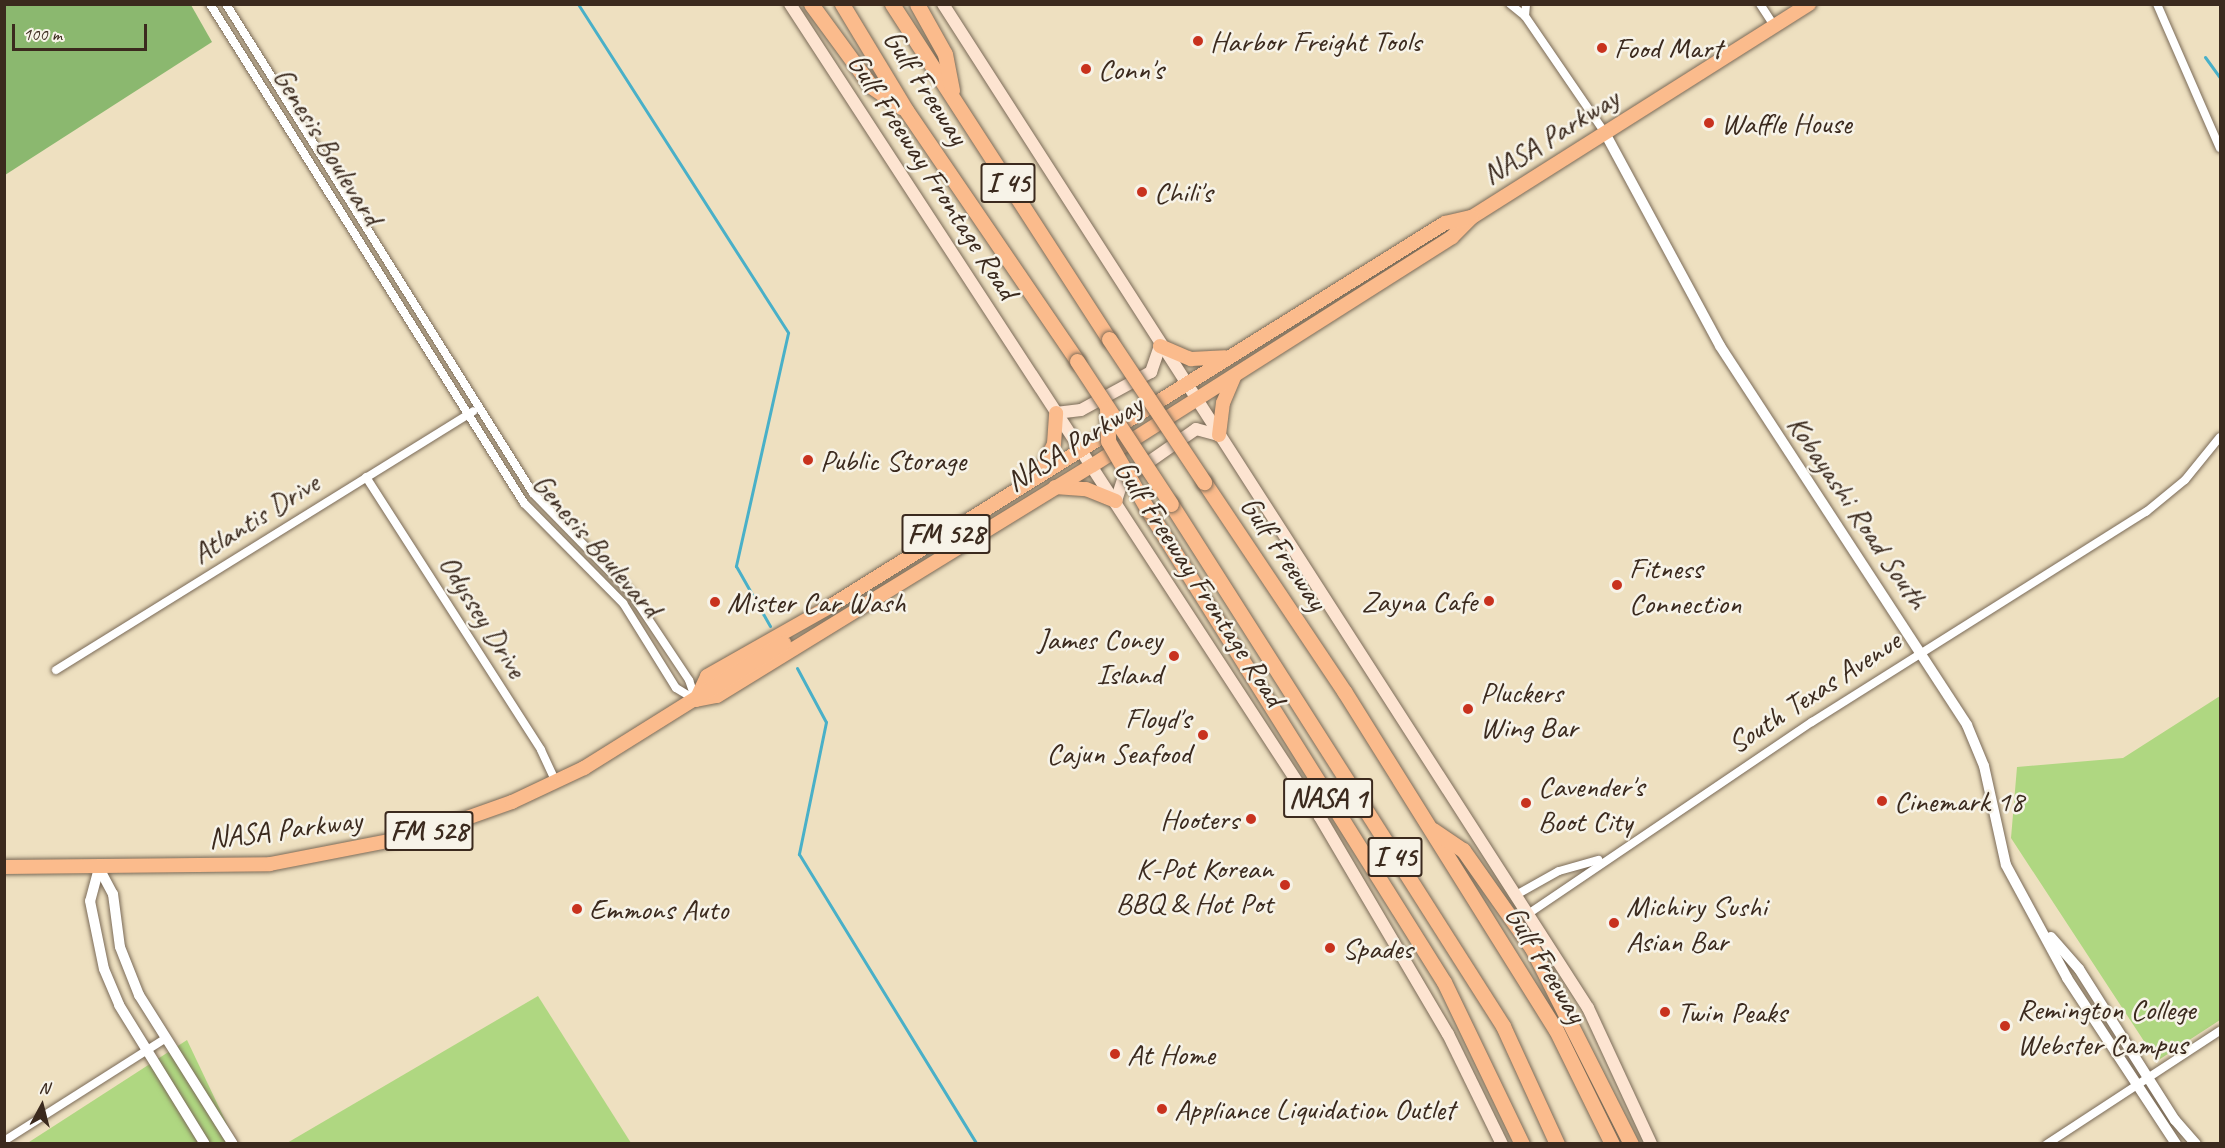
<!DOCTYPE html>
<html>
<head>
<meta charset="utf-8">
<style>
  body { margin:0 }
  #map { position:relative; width:2225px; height:1148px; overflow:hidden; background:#eee0c0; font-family:Caveat,sans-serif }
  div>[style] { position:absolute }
  .green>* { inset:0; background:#afd781 }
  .forest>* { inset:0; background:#8bb86f }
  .stream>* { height:3px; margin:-1.5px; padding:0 1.5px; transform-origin:1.5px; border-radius:1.5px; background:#49b0c8 }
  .roads { filter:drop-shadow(0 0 2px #7a6a57) drop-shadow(0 0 2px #7a6a57) }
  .minor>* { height:8px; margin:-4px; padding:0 4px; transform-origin:4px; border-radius:4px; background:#fff }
  .tertiary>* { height:10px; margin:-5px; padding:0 5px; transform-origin:5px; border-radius:5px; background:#fff }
  .secondary>* { height:12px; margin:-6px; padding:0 6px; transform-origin:6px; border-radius:6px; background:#fde4d1 }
  .primary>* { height:14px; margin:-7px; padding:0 7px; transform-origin:7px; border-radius:7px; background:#fbbb8c }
  .motorway>* { height:15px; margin:-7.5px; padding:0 7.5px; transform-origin:7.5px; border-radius:7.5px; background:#fbbb8c }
  .bridges { filter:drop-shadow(0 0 2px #7a6a57) drop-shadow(0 0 2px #7a6a57) }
  .motorway-bridge>* { height:15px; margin:-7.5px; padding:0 7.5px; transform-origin:7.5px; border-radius:7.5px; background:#fbbb8c }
  .dots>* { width:16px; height:16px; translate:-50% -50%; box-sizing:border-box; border:3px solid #f7f3e8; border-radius:50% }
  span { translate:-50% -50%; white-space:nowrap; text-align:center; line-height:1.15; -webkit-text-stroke:5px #f7f3e8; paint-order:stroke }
  .shield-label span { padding:2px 4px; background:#f7f3e8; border:2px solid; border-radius:4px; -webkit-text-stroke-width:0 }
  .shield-label { font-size:28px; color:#3b2a1e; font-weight:700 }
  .poi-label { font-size:30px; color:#3b2a1e }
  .left { translate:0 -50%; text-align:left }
  .right { translate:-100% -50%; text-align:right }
  .street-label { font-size:30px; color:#3b2a1e }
  .frame { position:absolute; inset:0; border:6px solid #3b2a1e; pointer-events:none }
  .north { position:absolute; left:12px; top:1076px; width:60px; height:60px; -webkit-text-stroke:4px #f7f3e8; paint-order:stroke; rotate:7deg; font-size:16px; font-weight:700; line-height:24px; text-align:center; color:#3b2a1e }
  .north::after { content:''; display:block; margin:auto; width:21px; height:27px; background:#3b2a1e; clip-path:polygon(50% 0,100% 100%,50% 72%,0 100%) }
  .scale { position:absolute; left:12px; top:24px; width:135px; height:27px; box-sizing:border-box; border:3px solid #3b2a1e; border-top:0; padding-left:8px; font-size:18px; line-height:21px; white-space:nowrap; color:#3b2a1e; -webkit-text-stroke:4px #f7f3e8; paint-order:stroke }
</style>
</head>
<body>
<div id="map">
  <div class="green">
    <i style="clip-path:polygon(2220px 696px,2220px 1020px,2157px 1061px,2011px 838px,2017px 767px,2123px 758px)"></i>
    <i style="clip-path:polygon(538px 996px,631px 1143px,287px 1143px)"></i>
    <i style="clip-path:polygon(187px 1040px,236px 1143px,26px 1144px)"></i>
  </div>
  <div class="forest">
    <i style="clip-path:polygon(5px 4px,191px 5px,212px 42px,5px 175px)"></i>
  </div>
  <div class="stream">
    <i style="left:578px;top:4px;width:390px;rotate:57.4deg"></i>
    <i style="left:788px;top:333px;width:239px;rotate:102.6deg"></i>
    <i style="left:736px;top:566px;width:69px;rotate:60.5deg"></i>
    <i style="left:2205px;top:57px;width:26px;rotate:54deg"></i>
    <i style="left:797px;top:668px;width:61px;rotate:61.8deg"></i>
    <i style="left:826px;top:722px;width:135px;rotate:101.6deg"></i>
    <i style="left:799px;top:854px;width:340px;rotate:58.5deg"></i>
  </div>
  <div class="roads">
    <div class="minor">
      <i style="left:210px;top:4px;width:590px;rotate:57.82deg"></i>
      <i style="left:524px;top:503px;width:141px;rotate:45.3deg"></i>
      <i style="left:623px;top:603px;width:100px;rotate:58.1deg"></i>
      <i style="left:676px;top:688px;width:23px;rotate:31deg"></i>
      <i style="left:226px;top:4px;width:577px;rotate:57.88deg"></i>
      <i style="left:533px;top:493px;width:140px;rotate:45.6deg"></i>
      <i style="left:631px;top:593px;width:105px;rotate:56.3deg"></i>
      <i style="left:689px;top:680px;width:21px;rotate:71deg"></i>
      <i style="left:1510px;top:4px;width:19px;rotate:39deg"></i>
      <i style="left:1525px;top:16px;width:142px;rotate:55.6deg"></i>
      <i style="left:1760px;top:4px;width:27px;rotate:57deg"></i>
      <i style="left:2157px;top:4px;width:157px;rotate:66.4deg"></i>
      <i style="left:1525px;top:16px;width:12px;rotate:-85deg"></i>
      <i style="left:366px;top:477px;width:324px;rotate:57.3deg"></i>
      <i style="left:541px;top:750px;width:35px;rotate:65deg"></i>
      <i style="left:56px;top:670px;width:491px;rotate:-31.8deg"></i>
      <i style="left:1516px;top:895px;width:49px;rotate:-29.2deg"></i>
      <i style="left:1559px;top:871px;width:41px;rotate:-15.8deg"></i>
      <i style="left:1528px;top:914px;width:343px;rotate:-34.1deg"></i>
      <i style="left:1812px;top:722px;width:395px;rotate:-32.2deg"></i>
      <i style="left:2146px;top:512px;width:50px;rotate:-39.4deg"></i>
      <i style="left:2185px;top:480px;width:55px;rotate:-50.9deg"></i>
      <i style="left:4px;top:1141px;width:192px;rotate:-32.4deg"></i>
      <i style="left:2047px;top:1144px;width:207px;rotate:-33.2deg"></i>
    </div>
    <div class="tertiary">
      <i style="left:1605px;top:133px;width:242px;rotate:61.6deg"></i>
      <i style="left:1720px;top:346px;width:452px;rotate:56.9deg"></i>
      <i style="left:1967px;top:725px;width:44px;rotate:67.5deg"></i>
      <i style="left:1984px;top:766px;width:101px;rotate:77.5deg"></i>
      <i style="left:2006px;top:865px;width:128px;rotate:61.6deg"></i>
      <i style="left:2067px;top:978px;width:199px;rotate:56.7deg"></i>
      <i style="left:99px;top:868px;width:30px;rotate:62deg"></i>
      <i style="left:113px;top:894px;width:53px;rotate:82.5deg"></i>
      <i style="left:120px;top:947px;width:52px;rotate:68.4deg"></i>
      <i style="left:139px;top:995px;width:176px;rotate:57.8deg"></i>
      <i style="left:99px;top:868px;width:34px;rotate:105deg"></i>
      <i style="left:90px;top:901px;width:69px;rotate:78.4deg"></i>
      <i style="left:104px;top:969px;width:39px;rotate:67deg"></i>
      <i style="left:119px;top:1005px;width:163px;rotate:58.3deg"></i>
      <i style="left:2051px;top:937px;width:43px;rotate:48.8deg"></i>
      <i style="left:2079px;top:969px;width:179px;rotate:57.6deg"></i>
      <i style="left:2175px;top:1120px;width:32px;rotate:49deg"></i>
    </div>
    <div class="secondary">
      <i style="left:790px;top:4px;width:970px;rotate:56.9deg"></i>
      <i style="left:1320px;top:817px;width:252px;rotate:59.5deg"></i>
      <i style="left:1448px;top:1034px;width:123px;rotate:63.9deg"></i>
      <i style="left:943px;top:4px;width:1193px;rotate:57.28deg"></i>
      <i style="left:1588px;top:1008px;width:150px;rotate:65.1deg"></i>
      <i style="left:1056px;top:413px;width:25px;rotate:-7deg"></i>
      <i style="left:1081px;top:410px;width:80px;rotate:-28.5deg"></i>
      <i style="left:1151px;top:372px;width:28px;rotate:-71deg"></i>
      <i style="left:1116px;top:501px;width:22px;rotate:-72deg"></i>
      <i style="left:1123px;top:480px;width:89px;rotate:-34.9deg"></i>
      <i style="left:1196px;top:429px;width:24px;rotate:15deg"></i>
    </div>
    <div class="primary">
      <i style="left:1160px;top:346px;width:34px;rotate:23deg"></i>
      <i style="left:1191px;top:359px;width:34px;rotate:-3deg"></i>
      <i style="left:1219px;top:435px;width:32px;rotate:-83deg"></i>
      <i style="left:1223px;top:403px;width:28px;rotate:-67deg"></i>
      <i style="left:1039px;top:476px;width:35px;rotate:-65deg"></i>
      <i style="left:1054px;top:444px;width:31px;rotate:-86deg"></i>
      <i style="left:1055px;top:487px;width:31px;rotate:4deg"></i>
      <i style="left:1086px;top:489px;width:32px;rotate:22deg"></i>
      <i style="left:696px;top:700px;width:21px;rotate:-11deg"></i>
      <i style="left:717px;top:696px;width:441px;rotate:-31.6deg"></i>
      <i style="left:1093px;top:465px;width:425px;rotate:-32.4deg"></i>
      <i style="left:1452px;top:237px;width:28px;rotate:-45deg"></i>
      <i style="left:1472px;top:217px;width:399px;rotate:-32.3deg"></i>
      <i style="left:696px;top:700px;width:26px;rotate:-65deg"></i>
      <i style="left:707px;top:676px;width:140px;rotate:-29.5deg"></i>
      <i style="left:829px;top:607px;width:726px;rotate:-31.94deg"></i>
      <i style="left:1445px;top:223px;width:27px;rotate:-13deg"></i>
      <i style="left:4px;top:867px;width:266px;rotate:-0.6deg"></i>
      <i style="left:270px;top:864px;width:152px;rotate:-11deg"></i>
      <i style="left:419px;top:835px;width:99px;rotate:-19.5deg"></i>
      <i style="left:512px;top:802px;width:80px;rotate:-25.3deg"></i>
      <i style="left:584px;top:768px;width:236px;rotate:-32deg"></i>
    </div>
    <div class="motorway">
      <i style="left:811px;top:4px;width:102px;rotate:53.8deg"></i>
      <i style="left:871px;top:86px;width:37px;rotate:35deg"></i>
      <i style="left:842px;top:4px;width:124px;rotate:58.9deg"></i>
      <i style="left:906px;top:110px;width:304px;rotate:55.7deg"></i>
      <i style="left:892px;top:4px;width:399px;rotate:57.1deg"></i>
      <i style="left:917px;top:4px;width:57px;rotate:60.8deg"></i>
      <i style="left:945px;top:54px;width:37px;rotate:79deg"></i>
      <i style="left:1204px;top:482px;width:252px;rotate:56.2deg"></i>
      <i style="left:1344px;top:691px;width:400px;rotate:58deg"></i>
      <i style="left:1556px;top:1030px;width:127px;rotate:63.8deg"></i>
      <i style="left:1171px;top:504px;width:619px;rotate:57.54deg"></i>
      <i style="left:1503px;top:1026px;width:130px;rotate:65.4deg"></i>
      <i style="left:1148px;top:510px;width:557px;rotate:57.91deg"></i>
      <i style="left:1444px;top:982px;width:180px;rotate:64.3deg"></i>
      <i style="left:1433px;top:830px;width:36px;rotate:34deg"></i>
      <i style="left:1463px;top:850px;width:120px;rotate:54.9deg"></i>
      <i style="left:1532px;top:948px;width:220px;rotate:63.2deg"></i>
    </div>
  </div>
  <div class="bridges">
    <div class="motorway-bridge">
      <i style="left:1109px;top:339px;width:172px;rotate:56.4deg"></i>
      <i style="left:1077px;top:361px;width:171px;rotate:56.7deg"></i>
      <i style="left:1107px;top:408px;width:33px;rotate:88deg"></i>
      <i style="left:1108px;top:441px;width:80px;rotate:59.9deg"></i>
    </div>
  </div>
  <div class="dots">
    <i style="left:1198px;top:41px;background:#c8321e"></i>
    <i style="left:1602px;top:48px;background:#c8321e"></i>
    <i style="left:1086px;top:69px;background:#c8321e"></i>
    <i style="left:1709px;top:123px;background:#c8321e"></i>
    <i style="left:1142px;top:192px;background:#c8321e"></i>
    <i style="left:808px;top:460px;background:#c8321e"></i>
    <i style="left:1617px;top:585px;background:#c8321e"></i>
    <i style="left:1489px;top:601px;background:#c8321e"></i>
    <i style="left:715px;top:602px;background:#c8321e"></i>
    <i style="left:1174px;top:656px;background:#c8321e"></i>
    <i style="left:1468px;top:709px;background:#c8321e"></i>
    <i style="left:1203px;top:735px;background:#c8321e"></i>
    <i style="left:1882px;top:801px;background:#c8321e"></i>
    <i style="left:1526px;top:803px;background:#c8321e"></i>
    <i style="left:1251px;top:819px;background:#c8321e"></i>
    <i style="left:1285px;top:885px;background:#c8321e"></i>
    <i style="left:577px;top:909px;background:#c8321e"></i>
    <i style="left:1614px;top:923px;background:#c8321e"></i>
    <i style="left:1330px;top:948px;background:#c8321e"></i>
    <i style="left:1665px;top:1012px;background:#c8321e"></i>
    <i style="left:2005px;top:1026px;background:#c8321e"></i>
    <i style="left:1115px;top:1054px;background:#c8321e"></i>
    <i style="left:1162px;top:1109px;background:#c8321e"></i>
  </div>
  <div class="shield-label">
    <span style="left:1008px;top:183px">I 45</span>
    <span style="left:946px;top:534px">FM 528</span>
    <span style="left:1328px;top:798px">NASA 1</span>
    <span style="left:429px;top:831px">FM 528</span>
    <span style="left:1395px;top:857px">I 45</span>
  </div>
  <div class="poi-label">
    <span class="left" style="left:1210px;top:41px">Harbor Freight Tools</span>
    <span class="left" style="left:1614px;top:48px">Food Mart</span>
    <span class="left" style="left:1098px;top:69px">Conn's</span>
    <span class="left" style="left:1721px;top:123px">Waffle House</span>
    <span class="left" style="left:1154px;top:192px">Chili's</span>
    <span class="left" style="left:820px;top:460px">Public Storage</span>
    <span class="left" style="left:1629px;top:585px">Fitness<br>Connection</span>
    <span class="right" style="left:1477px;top:601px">Zayna Cafe</span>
    <span class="left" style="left:727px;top:602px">Mister Car Wash</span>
    <span class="right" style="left:1162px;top:656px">James Coney<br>Island</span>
    <span class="left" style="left:1480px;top:709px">Pluckers<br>Wing Bar</span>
    <span class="right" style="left:1191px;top:735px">Floyd's<br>Cajun Seafood</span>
    <span class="left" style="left:1538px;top:803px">Cavender's<br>Boot City</span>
    <span class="left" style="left:1894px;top:801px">Cinemark 18</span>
    <span class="right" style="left:1239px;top:819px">Hooters</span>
    <span class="right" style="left:1273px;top:885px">K-Pot Korean<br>BBQ &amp; Hot Pot</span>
    <span class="left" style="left:1626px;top:923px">Michiry Sushi<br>Asian Bar</span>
    <span class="left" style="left:589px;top:909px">Emmons Auto</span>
    <span class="left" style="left:1342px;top:948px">Spades</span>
    <span class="left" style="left:2017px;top:1026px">Remington College<br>Webster Campus</span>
    <span class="left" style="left:1677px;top:1012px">Twin Peaks</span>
    <span class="left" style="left:1127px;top:1054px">At Home</span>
    <span class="left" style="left:1174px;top:1109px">Appliance Liquidation Outlet</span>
  </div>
  <div class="street-label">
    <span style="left:926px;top:87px;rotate:57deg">Gulf Freeway</span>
    <span style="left:1550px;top:136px;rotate:-32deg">NASA Parkway</span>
    <span style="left:328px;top:146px;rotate:58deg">Genesis Boulevard</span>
    <span style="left:933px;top:176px;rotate:57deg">Gulf Freeway Frontage Road</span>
    <span style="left:1074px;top:443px;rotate:-32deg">NASA Parkway</span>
    <span style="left:1858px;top:512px;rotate:56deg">Kobayashi Road South</span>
    <span style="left:255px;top:518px;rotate:-32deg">Atlantis Drive</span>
    <span style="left:597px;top:545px;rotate:49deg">Genesis Boulevard</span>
    <span style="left:1284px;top:553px;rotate:56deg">Gulf Freeway</span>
    <span style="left:1200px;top:583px;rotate:57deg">Gulf Freeway Frontage Road</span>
    <span style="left:483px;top:616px;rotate:58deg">Odyssey Drive</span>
    <span style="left:1814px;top:692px;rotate:-33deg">South Texas Avenue</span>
    <span style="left:285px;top:829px;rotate:-7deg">NASA Parkway</span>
    <span style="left:1546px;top:964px;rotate:59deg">Gulf Freeway</span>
  </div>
  <div class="frame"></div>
  <div class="north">N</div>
  <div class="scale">100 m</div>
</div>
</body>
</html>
